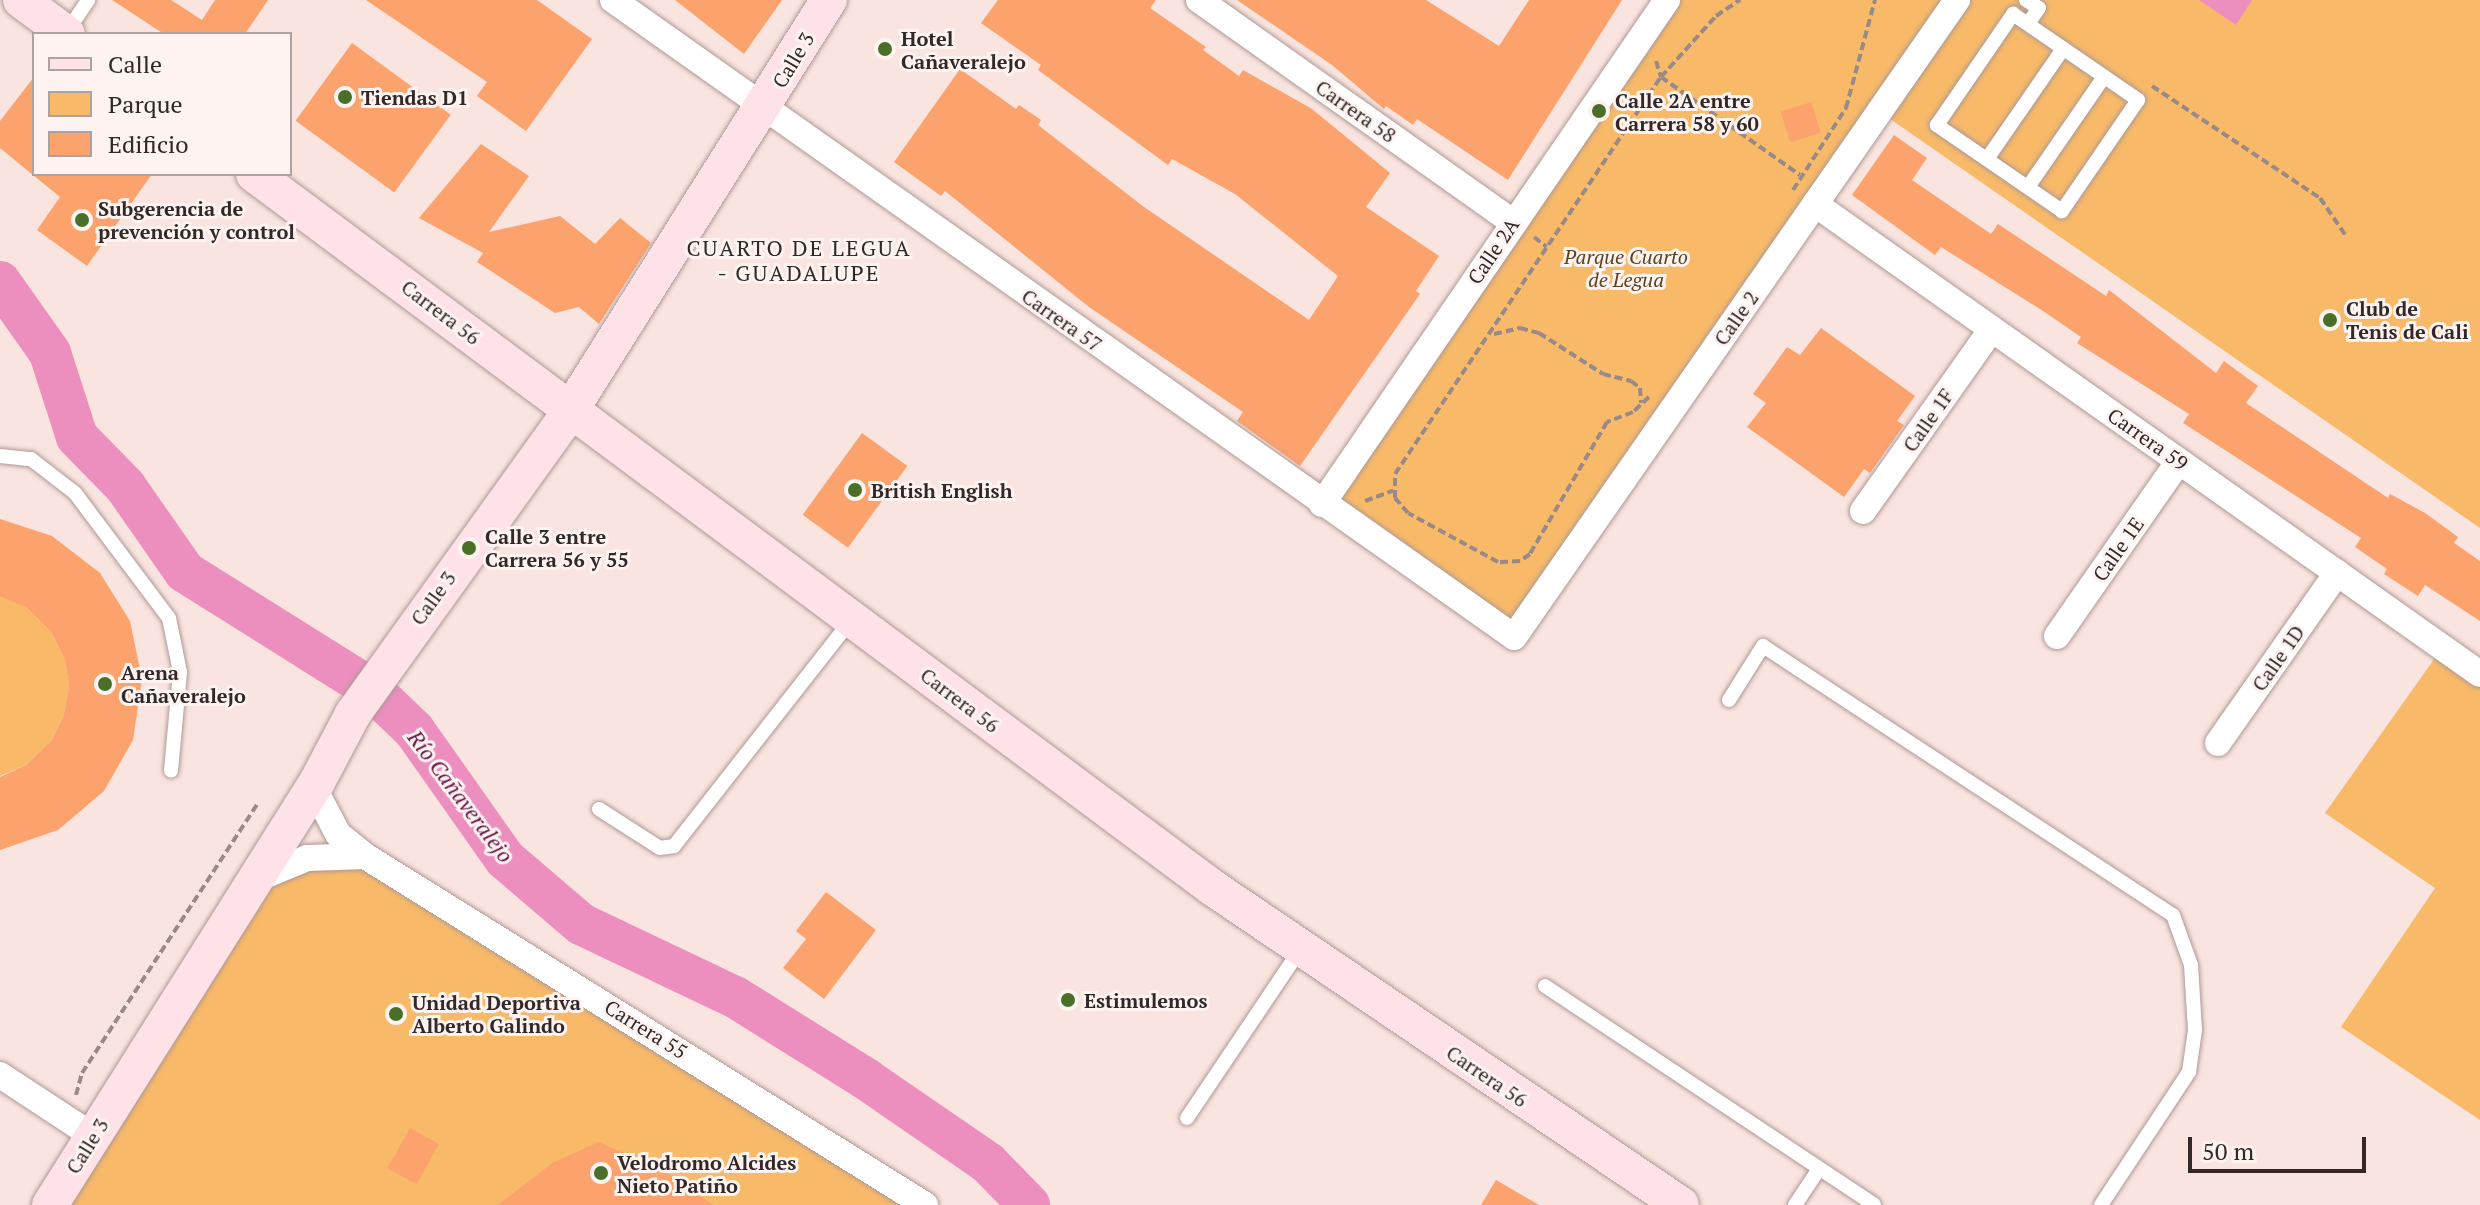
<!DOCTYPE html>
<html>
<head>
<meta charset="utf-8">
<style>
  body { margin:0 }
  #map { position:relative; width:2480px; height:1205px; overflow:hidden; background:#fae4df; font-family:"PT Serif",serif }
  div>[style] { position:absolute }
  .green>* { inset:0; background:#f8b969 }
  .water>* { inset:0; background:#ed8fbe }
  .river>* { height:42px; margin:-21px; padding:0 21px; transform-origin:21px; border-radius:21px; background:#ed8fbe }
  .building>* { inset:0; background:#fba26d; transform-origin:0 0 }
  .path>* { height:4px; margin-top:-2px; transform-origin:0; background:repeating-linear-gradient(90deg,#9a8a87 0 8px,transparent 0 12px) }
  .roads { filter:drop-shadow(0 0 2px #ad9995) drop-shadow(0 0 2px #ad9995) }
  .lane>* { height:14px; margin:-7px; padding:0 7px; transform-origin:7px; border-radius:7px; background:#fff }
  .street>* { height:26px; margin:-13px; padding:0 13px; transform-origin:13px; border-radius:13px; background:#fff }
  .secondary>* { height:36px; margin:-18px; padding:0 18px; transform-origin:18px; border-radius:18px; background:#fee2e7 }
  .dots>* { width:22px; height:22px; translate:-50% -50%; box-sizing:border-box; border:4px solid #fdf4f2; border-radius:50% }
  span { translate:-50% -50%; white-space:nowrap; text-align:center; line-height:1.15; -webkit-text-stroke:6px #fdf4f2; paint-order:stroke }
  .poi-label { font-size:20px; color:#312827; font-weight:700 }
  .left { translate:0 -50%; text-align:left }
  .street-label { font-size:20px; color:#312827 }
  .park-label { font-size:20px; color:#5d421f; font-style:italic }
  .neighbourhood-label { font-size:22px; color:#312827; letter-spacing:2px }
  .water-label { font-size:22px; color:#661445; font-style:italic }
  .legend { position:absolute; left:32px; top:32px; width:260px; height:144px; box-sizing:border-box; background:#fdf4f2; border:2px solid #aba2a1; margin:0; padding:10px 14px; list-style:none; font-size:24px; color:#312827 }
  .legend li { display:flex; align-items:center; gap:16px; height:40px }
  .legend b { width:40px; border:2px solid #aba2a1 }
  .scale { position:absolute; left:2188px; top:1137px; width:178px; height:36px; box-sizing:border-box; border:4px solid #312827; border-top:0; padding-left:10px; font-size:24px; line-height:28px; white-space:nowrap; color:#312827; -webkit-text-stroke:6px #fdf4f2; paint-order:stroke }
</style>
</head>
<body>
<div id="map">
  <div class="green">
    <i style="clip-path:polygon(1667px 0,2480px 0,2480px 528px,1880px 112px,1514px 637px,1322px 504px)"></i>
    <i style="clip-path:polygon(0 595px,27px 608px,51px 632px,65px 660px,69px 686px,64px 714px,52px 740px,26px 765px,0 776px)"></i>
    <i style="clip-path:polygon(2442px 648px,2480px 674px,2480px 1120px,2341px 1027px,2435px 888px,2325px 813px)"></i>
    <i style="clip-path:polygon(365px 856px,925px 1205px,50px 1205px,253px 881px)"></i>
  </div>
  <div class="water">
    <i style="clip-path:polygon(2199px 0,2252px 0,2236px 25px)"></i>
  </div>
  <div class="river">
    <i style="left:0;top:282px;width:87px;rotate:54.8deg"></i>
    <i style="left:50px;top:353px;width:88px;rotate:72.2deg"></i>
    <i style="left:77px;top:437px;width:69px;rotate:45.6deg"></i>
    <i style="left:125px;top:486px;width:105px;rotate:55.1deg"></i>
    <i style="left:185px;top:572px;width:218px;rotate:32.1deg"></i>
    <i style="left:370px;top:688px;width:61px;rotate:43.7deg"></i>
    <i style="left:414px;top:730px;width:158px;rotate:54.8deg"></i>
    <i style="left:505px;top:859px;width:100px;rotate:40.5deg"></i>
    <i style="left:581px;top:924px;width:170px;rotate:25.4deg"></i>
    <i style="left:735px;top:997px;width:155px;rotate:32deg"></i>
    <i style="left:866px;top:1079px;width:148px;rotate:34.5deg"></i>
    <i style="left:988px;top:1163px;width:59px;rotate:45.7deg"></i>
  </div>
  <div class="building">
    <i style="clip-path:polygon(112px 0,171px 0,202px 20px,215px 0,268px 0,245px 34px,164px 34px)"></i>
    <i style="clip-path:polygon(366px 0,537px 0,592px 39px,526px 131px,477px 96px,487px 82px)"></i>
    <i style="clip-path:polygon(675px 0,782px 0,744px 54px)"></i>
    <i style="clip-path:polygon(998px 0,1156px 0,1150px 8px,1206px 47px,1203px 50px,1239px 76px,1243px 70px,1312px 109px,1390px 173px,1366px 207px,1439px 256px,1416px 291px,1420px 294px,1300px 466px,1237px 421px,1243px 412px,1089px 307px,945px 191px,941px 196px,894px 162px,960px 69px,1016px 109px,1019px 105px,1041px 120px,1038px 125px,1144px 207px,1309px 320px,1338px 276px,1235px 194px,1172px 159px,1168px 165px,1038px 70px,1041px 65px,981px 23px)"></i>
    <i style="clip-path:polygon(1237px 0,1426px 0,1499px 46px,1529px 0,1622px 0,1508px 180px,1417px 119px,1413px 125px,1386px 106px,1384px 109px,1332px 65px)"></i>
    <i style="left:352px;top:43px;width:122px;height:96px;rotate:36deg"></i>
    <i style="clip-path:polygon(34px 77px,34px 174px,152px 174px,87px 266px,37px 230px,60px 197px,0 148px,0 121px)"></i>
    <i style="left:1811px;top:102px;width:32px;height:32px;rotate:72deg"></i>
    <i style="clip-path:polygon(1894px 135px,1927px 158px,1912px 180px,1991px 234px,1998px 224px,2106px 296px,2109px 290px,2216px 373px,2224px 361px,2258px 386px,2246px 403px,2388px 498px,2390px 494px,2425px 513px,2458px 537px,2454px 543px,2480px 561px,2480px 621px,2425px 585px,2418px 596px,2384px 574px,2387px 569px,2355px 547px,2361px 538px,2183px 423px,2189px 414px,2077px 343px,2081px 337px,2043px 311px,1941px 247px,1935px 255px,1852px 195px)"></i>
    <i style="clip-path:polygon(481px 144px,529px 176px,489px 232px,560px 216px,595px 244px,620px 218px,651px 243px,599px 324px,579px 307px,555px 313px,477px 262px,483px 253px,419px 218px)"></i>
    <i style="clip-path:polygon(1821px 328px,1915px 396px,1897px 421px,1904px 425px,1870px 473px,1864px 469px,1844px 497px,1747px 427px,1766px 403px,1753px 394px,1787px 347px,1800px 355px)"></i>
    <i style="left:862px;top:433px;width:56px;height:101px;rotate:36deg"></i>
    <i style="clip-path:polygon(0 519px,52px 536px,100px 573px,130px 621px,142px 679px,133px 740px,104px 791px,58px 830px,0 850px,0 777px,26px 765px,52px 740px,64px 714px,69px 686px,65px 660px,51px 632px,27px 608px,0 596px)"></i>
    <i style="clip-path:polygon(826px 892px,876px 930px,824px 999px,783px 968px,806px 939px,796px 931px)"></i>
    <i style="left:410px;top:1128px;width:33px;height:46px;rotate:29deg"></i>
    <i style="clip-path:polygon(599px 1142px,664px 1171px,713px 1205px,498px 1205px,554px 1162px)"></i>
    <i style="clip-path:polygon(1496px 1180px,1539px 1205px,1481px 1205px)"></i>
  </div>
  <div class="path">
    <i style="left:1656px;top:61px;width:17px;rotate:73deg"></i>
    <i style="left:1661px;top:77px;width:170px;rotate:35.2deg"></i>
    <i style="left:2152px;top:86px;width:202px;rotate:33.7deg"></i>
    <i style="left:2320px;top:198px;width:46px;rotate:55.6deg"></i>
    <i style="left:1793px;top:190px;width:98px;rotate:-57.1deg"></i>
    <i style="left:1846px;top:108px;width:112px;rotate:-75deg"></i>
    <i style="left:1534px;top:237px;width:16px;rotate:38deg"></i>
    <i style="left:1494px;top:334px;width:27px;rotate:-13deg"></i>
    <i style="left:1520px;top:328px;width:20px;rotate:15deg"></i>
    <i style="left:1539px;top:333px;width:76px;rotate:32.6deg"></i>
    <i style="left:1603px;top:374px;width:29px;rotate:14deg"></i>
    <i style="left:1631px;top:381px;width:11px;rotate:38deg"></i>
    <i style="left:1640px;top:388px;width:15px;rotate:86deg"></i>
    <i style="left:1649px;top:397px;width:22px;rotate:137deg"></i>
    <i style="left:1633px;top:412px;width:28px;rotate:159deg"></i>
    <i style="left:1607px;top:422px;width:153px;rotate:120.3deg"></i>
    <i style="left:1530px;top:554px;width:12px;rotate:145deg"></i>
    <i style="left:1520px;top:561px;width:22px;rotate:177deg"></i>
    <i style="left:1498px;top:562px;width:102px;rotate:-151.4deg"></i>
    <i style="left:1408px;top:513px;width:20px;rotate:-131deg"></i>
    <i style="left:1395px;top:498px;width:24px;rotate:-90deg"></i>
    <i style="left:1395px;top:474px;width:478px;rotate:-56.2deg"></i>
    <i style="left:1661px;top:77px;width:82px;rotate:-48deg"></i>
    <i style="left:1716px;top:16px;width:29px;rotate:-34deg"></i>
    <i style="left:1365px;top:501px;width:30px;rotate:-20deg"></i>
    <i style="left:76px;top:1095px;width:23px;rotate:-75deg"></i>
    <i style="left:82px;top:1073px;width:322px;rotate:-56.9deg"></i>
  </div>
  <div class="roads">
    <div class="lane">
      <i style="left:2026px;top:0;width:15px;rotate:32deg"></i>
      <i style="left:2039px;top:8px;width:19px;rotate:125deg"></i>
      <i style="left:2013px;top:14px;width:152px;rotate:34.5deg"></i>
      <i style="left:2138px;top:100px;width:135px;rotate:124.4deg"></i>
      <i style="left:2062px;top:211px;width:152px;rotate:-145.5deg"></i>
      <i style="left:1937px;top:125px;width:135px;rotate:-55.6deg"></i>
      <i style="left:66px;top:33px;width:40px;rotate:-56deg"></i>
      <i style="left:1987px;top:159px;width:134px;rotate:-55.4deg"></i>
      <i style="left:2028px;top:187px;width:134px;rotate:-55.4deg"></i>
      <i style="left:0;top:456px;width:31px;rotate:6deg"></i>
      <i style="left:31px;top:459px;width:56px;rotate:37.7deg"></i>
      <i style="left:75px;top:493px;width:156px;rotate:53.1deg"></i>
      <i style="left:169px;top:618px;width:55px;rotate:78.5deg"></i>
      <i style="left:180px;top:672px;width:99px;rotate:95.2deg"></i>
      <i style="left:1729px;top:700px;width:64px;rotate:-57.8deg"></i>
      <i style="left:1763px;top:646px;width:490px;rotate:33.3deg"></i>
      <i style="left:2173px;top:915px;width:53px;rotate:70.2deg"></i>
      <i style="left:2191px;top:965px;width:65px;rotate:86.5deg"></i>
      <i style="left:2195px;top:1030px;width:42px;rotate:98.1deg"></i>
      <i style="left:2189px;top:1072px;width:159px;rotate:123.5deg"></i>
      <i style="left:599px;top:809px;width:72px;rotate:32.6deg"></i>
      <i style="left:660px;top:848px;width:14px;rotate:-8deg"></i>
      <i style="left:674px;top:846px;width:288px;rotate:-51.9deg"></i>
      <i style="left:1545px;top:986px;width:395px;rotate:33.6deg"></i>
      <i style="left:1187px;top:1118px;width:202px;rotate:-56.1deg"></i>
      <i style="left:1795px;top:1205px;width:43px;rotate:-56.3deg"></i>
    </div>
    <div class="street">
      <i style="left:613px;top:0;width:1103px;rotate:35.26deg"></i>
      <i style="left:1514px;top:637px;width:776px;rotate:-55.18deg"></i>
      <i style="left:1199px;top:0;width:384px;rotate:35.3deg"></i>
      <i style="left:1815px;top:204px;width:814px;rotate:35.25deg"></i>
      <i style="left:1322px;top:504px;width:611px;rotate:-55.61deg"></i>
      <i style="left:1863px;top:511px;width:223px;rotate:-54.7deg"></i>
      <i style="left:2057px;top:636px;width:213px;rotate:-55.1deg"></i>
      <i style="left:2218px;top:743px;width:208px;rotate:-55deg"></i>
      <i style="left:317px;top:782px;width:12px;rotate:90deg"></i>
      <i style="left:317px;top:794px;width:45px;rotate:62.3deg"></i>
      <i style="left:338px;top:834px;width:35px;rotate:39deg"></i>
      <i style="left:365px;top:856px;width:660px;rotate:31.93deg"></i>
      <i style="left:254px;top:880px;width:57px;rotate:-22.5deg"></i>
      <i style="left:307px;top:858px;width:58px;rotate:-2deg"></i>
      <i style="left:0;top:1075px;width:111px;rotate:33.3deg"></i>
    </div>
    <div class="secondary">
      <i style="left:21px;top:0;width:57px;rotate:36.5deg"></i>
      <i style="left:254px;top:174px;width:1196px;rotate:36.67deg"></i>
      <i style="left:1213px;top:888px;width:565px;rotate:34.11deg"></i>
      <i style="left:50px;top:1205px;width:500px;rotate:-57.74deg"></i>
      <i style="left:317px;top:782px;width:77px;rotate:-62.1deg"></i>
      <i style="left:353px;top:714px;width:360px;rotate:-54.3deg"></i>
      <i style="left:563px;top:422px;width:499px;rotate:-57.8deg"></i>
    </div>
  </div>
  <div class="dots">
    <i style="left:885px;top:49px;background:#496f29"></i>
    <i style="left:345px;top:97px;background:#496f29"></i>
    <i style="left:1599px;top:111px;background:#496f29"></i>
    <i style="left:82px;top:220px;background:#496f29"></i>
    <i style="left:2330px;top:320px;background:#496f29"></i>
    <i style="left:855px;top:490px;background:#496f29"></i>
    <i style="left:469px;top:548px;background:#496f29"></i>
    <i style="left:105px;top:684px;background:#496f29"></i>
    <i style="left:1068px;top:1000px;background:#496f29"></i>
    <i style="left:396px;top:1014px;background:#496f29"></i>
    <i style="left:601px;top:1173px;background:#496f29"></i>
  </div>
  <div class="poi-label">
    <span class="left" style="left:901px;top:50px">Hotel<br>Cañaveralejo</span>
    <span class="left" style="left:361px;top:97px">Tiendas D1</span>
    <span class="left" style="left:1615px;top:112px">Calle 2A entre<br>Carrera 58 y 60</span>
    <span class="left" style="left:98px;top:220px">Subgerencia de<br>prevención y control</span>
    <span class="left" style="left:2346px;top:320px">Club de<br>Tenis de Cali</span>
    <span class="left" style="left:871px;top:490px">British English</span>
    <span class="left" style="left:485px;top:548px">Calle 3 entre<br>Carrera 56 y 55</span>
    <span class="left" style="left:121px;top:684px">Arena<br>Cañaveralejo</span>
    <span class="left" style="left:1084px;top:1000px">Estimulemos</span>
    <span class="left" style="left:412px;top:1014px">Unidad Deportiva<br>Alberto Galindo</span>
    <span class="left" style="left:617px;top:1174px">Velodromo Alcides<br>Nieto Patiño</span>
  </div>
  <div class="street-label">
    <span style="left:793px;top:60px;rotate:-59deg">Calle 3</span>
    <span style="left:1356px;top:111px;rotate:35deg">Carrera 58</span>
    <span style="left:1493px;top:251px;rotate:-56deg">Calle 2A</span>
    <span style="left:441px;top:312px;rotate:37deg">Carrera 56</span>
    <span style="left:1736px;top:318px;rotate:-55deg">Calle 2</span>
    <span style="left:1062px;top:320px;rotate:35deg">Carrera 57</span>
    <span style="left:1928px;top:420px;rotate:-55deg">Calle 1F</span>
    <span style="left:2148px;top:439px;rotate:35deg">Carrera 59</span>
    <span style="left:2118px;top:549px;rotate:-55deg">Calle 1E</span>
    <span style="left:433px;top:598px;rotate:-54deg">Calle 3</span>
    <span style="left:2278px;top:658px;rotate:-55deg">Calle 1D</span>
    <span style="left:960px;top:700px;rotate:37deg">Carrera 56</span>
    <span style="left:646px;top:1029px;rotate:32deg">Carrera 55</span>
    <span style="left:1487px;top:1076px;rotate:34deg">Carrera 56</span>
    <span style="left:87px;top:1146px;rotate:-58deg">Calle 3</span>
  </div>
  <div class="park-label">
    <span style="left:1626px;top:268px">Parque Cuarto<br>de Legua</span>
  </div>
  <div class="neighbourhood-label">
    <span style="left:799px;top:260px">CUARTO DE LEGUA<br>- GUADALUPE</span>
  </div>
  <div class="water-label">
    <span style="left:461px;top:796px;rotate:53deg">Río Cañaveralejo</span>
  </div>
  <ul class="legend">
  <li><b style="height:10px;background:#fee2e7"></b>Calle</li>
  <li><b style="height:22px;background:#f8b969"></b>Parque</li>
  <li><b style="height:22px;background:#fba26d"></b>Edificio</li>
  </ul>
  <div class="scale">50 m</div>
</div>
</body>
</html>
